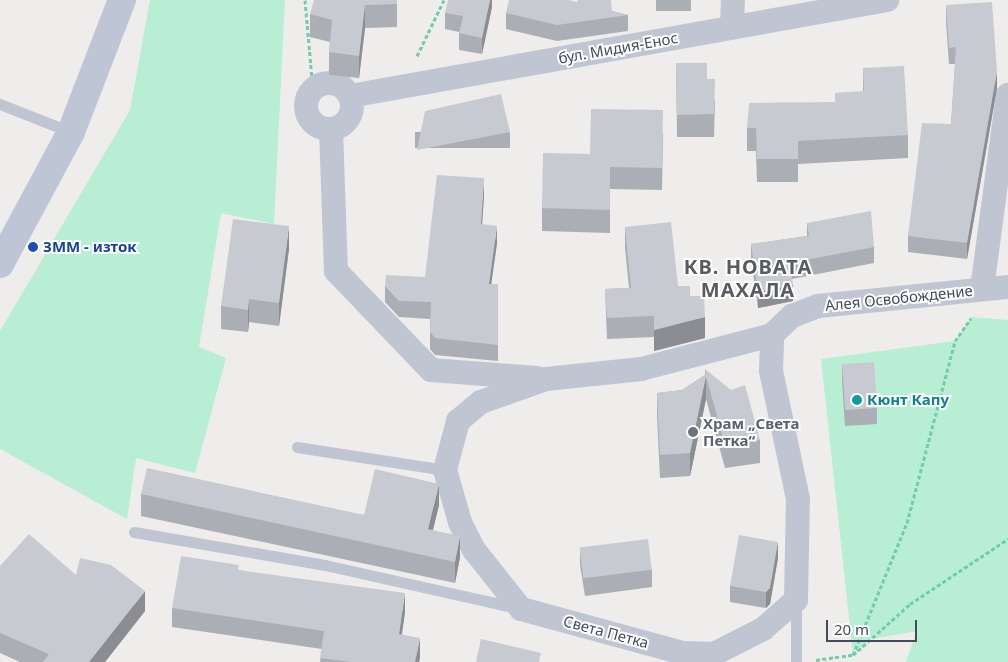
<!DOCTYPE html>
<html>
<head>
<meta charset="utf-8">
<style>
  body { margin:0 }
  #map { position:relative; width:1008px; height:662px; overflow:hidden; background:#efecec; font-family:"Noto Sans",sans-serif }
  div>[style] { position:absolute }
  .green>* { inset:0; background:#b8eed4 }
  .path>* { height:3px; margin-top:-1.5px; transform-origin:0; background:repeating-linear-gradient(90deg,#70ccab 0 4px,transparent 0 6.5px) }
  .lane>* { height:11px; margin:-5.5px; padding:0 5.5px; transform-origin:5.5px; border-radius:5.5px; background:#bfc6d2 }
  .street>* { height:24px; margin:-12px; padding:0 12px; transform-origin:12px; border-radius:12px; background:#bfc6d2 }
  .street>.ring { margin:-12px; padding:0; box-sizing:content-box; background:none; border:24px solid #bfc6d2; border-radius:50% }
  .secondary>* { height:28px; margin:-14px; padding:0 14px; transform-origin:14px; border-radius:14px; background:#bec6d6 }
  .wall>* { inset:0; background:#acaeb5; transform-origin:0 0 }
  .shaded-wall>* { inset:0; background:#8c8d93 }
  .building>* { inset:0; background:#c8cad2; transform-origin:0 0 }
  .dots>* { width:14px; height:14px; translate:-50% -50%; box-sizing:border-box; border:2px solid #fff; border-radius:50% }
  span { translate:-50% -50%; white-space:nowrap; text-align:center; line-height:1.15; -webkit-text-stroke:4px #fff; paint-order:stroke }
  .street-label { font-size:15px; color:#444c59 }
  .transit-label { font-size:15px; color:#164399; font-weight:700 }
  .left { translate:0 -50%; text-align:left }
  .culture-label { font-size:15px; color:#0d838f; font-weight:700 }
  .worship-label { font-size:15px; color:#5b616d; font-weight:700 }
  .district-label { font-size:20px; color:#595b61; font-weight:700; letter-spacing:1px }
  .scale { position:absolute; left:826px; top:620px; width:91px; height:22px; box-sizing:border-box; border:2px solid #444c59; border-top:0; padding-left:6px; font-size:15px; line-height:18px; white-space:nowrap; color:#444c59; -webkit-text-stroke:4px #fff; paint-order:stroke }
</style>
</head>
<body>
<div id="map">
  <div class="green">
    <i style="clip-path:polygon(150px 0,285px 0,274px 224px,221px 213px,199px 347px,226px 358px,195px 473px,136px 458px,127px 519px,0 449px,0 331px,130px 110px)"></i>
    <i style="clip-path:polygon(971px 317px,1008px 320px,1008px 662px,906px 662px,917px 631px,871px 639px,853px 655px,821px 359px,955px 341px)"></i>
  </div>
  <div class="path">
    <i style="left:305px;top:0;width:90px;rotate:84.9deg"></i>
    <i style="left:417px;top:56px;width:62px;rotate:-64.3deg"></i>
    <i style="left:853px;top:655px;width:143px;rotate:-67.8deg"></i>
    <i style="left:907px;top:523px;width:188px;rotate:-75.2deg"></i>
    <i style="left:955px;top:341px;width:28px;rotate:-55deg"></i>
    <i style="left:816px;top:660px;width:37px;rotate:-8deg"></i>
    <i style="left:853px;top:655px;width:76px;rotate:-41.8deg"></i>
    <i style="left:910px;top:604px;width:118px;rotate:-33.6deg"></i>
  </div>
  <div class="lane">
    <i style="left:0;top:104px;width:76px;rotate:21.5deg"></i>
    <i style="left:297px;top:447px;width:150px;rotate:8.8deg"></i>
    <i style="left:134px;top:532px;width:194px;rotate:9.8deg"></i>
    <i style="left:325px;top:565px;width:197px;rotate:12.6deg"></i>
    <i style="left:796px;top:662px;width:61px;rotate:-90deg"></i>
  </div>
  <div class="street">
    <i style="left:732px;top:27px;width:27px;rotate:-88deg"></i>
    <i class="ring" style="left:306px;top:83px;width:22px;height:22px"></i>
    <i style="left:350px;top:96px;width:546px;rotate:-10.14deg"></i>
    <i style="left:331px;top:129px;width:142px;rotate:88deg"></i>
    <i style="left:336px;top:271px;width:137px;rotate:46.2deg"></i>
    <i style="left:431px;top:370px;width:106px;rotate:4.3deg"></i>
    <i style="left:982px;top:289px;width:196px;rotate:-82.4deg"></i>
    <i style="left:714px;top:654px;width:55px;rotate:-27deg"></i>
    <i style="left:763px;top:629px;width:44px;rotate:-41.3deg"></i>
    <i style="left:796px;top:600px;width:101px;rotate:-88.9deg"></i>
    <i style="left:798px;top:499px;width:131px;rotate:-101.9deg"></i>
    <i style="left:771px;top:371px;width:36px;rotate:-88deg"></i>
    <i style="left:711px;top:662px;width:9px;rotate:-69deg"></i>
    <i style="left:714px;top:654px;width:31px;rotate:-178deg"></i>
    <i style="left:683px;top:653px;width:168px;rotate:-164.8deg"></i>
    <i style="left:521px;top:609px;width:75px;rotate:-128.5deg"></i>
    <i style="left:474px;top:550px;width:31px;rotate:-117deg"></i>
    <i style="left:460px;top:522px;width:54px;rotate:-106.1deg"></i>
    <i style="left:445px;top:470px;width:51px;rotate:-75.1deg"></i>
    <i style="left:458px;top:421px;width:30px;rotate:-40deg"></i>
    <i style="left:481px;top:402px;width:69px;rotate:-19.5deg"></i>
    <i style="left:546px;top:379px;width:96px;rotate:-6deg"></i>
    <i style="left:641px;top:369px;width:135px;rotate:-14.5deg"></i>
    <i style="left:772px;top:335px;width:28px;rotate:-44deg"></i>
    <i style="left:792px;top:316px;width:28px;rotate:-21deg"></i>
    <i style="left:818px;top:306px;width:191px;rotate:-5.7deg"></i>
  </div>
  <div class="secondary">
    <i style="left:0;top:264px;width:150px;rotate:-61.7deg"></i>
    <i style="left:71px;top:132px;width:142px;rotate:-68.9deg"></i>
  </div>
  <div class="wall">
    <i style="clip-path:polygon(397px 0,397px 27px,365px 28px,359px 78px,329px 75px,329px 52px,330px 42px,310px 37px,310px 14px)"></i>
    <i style="clip-path:polygon(492px 0,492px 7px,482px 54px,459px 50px,459px 32px,445px 29px,445px 13px)"></i>
    <i style="left:656px;top:0;width:35px;height:11px"></i>
    <i style="clip-path:polygon(946px 5px,997px 88px,967px 259px,908px 252px,908px 236px,951px 124px,955px 64px,949px 64px,946px 22px)"></i>
    <i style="clip-path:polygon(612px 11px,628px 15px,628px 31px,557px 41px,506px 29px,506px 13px)"></i>
    <i style="clip-path:polygon(676px 63px,707px 79px,715px 102px,714px 137px,677px 137px)"></i>
    <i style="clip-path:polygon(863px 68px,908px 135px,908px 158px,798px 164px,798px 182px,757px 182px,756px 151px,747px 151px,747px 128px,835px 102px,835px 93px,863px 92px)"></i>
    <i style="left:510px;top:132px;width:16px;height:95px;rotate:90deg"></i>
    <i style="clip-path:polygon(663px 133px,662px 190px,610px 189px,610px 233px,542px 231px,542px 208px,590px 154px)"></i>
    <i style="clip-path:polygon(484px 195px,482px 224px,497px 243px,491px 284px,498px 284px,498px 361px,435px 355px,430px 349px,430px 319px,399px 317px,385px 302px,385px 286px,425px 277px)"></i>
    <i style="clip-path:polygon(807px 223px,874px 247px,874px 263px,792px 279px,793px 301px,758px 308px,751px 260px,751px 244px,807px 236px)"></i>
    <i style="clip-path:polygon(625px 227px,678px 286px,690px 296px,705px 338px,654px 351px,654px 337px,607px 339px,605px 289px,629px 288px,625px 248px)"></i>
    <i style="clip-path:polygon(289px 249px,279px 326px,249px 322px,248px 332px,221px 329px,221px 306px)"></i>
    <i style="clip-path:polygon(842px 364px,877px 408px,877px 424px,845px 426px,842px 381px)"></i>
    <i style="clip-path:polygon(705px 369px,760px 440px,760px 463px,725px 468px,706px 399px,690px 476px,660px 478px,657px 416px,657px 393px,682px 390px,705px 375px)"></i>
    <i style="clip-path:polygon(141px 494px,364px 515px,439px 505px,433px 530px,460px 557px,455px 583px,141px 516px)"></i>
    <i style="clip-path:polygon(580px 548px,652px 570px,652px 587px,585px 596px,580px 565px)"></i>
    <i style="clip-path:polygon(778px 558px,770px 604px,766px 608px,730px 602px,730px 586px)"></i>
    <i style="clip-path:polygon(0 566px,76px 575px,145px 611px,105px 662px,20px 662px,0 653px)"></i>
    <i style="clip-path:polygon(239px 570px,405px 612px,402px 634px,420px 657px,419px 662px,320px 662px,322px 649px,172px 627px,172px 608px)"></i>
  </div>
  <div class="shaded-wall">
    <i style="clip-path:polygon(490px 0,492px 0,492px 7px,482px 54px,482px 38px)"></i>
    <i style="clip-path:polygon(365px 5px,365px 28px,359px 78px,359px 56px)"></i>
    <i style="clip-path:polygon(997px 71px,997px 88px,967px 259px,967px 243px)"></i>
    <i style="clip-path:polygon(484px 178px,484px 195px,481px 241px,481px 224px)"></i>
    <i style="clip-path:polygon(289px 226px,289px 249px,279px 326px,279px 303px)"></i>
    <i style="clip-path:polygon(497px 226px,497px 243px,489px 300px,489px 284px)"></i>
    <i style="clip-path:polygon(793px 285px,793px 301px,758px 308px,758px 292px)"></i>
    <i style="clip-path:polygon(249px 299px,249px 322px,248px 332px,248px 310px)"></i>
    <i style="clip-path:polygon(705px 317px,705px 338px,654px 351px,654px 330px)"></i>
    <i style="clip-path:polygon(706px 376px,706px 399px,690px 476px,690px 453px)"></i>
    <i style="clip-path:polygon(439px 484px,439px 505px,428px 550px,428px 529px)"></i>
    <i style="clip-path:polygon(460px 536px,460px 557px,455px 583px,455px 562px)"></i>
    <i style="clip-path:polygon(778px 542px,778px 558px,770px 604px,766px 608px,766px 592px)"></i>
    <i style="clip-path:polygon(145px 591px,145px 611px,105px 662px,89px 662px)"></i>
    <i style="clip-path:polygon(405px 593px,405px 612px,399px 653px,399px 634px)"></i>
    <i style="clip-path:polygon(420px 638px,420px 657px,419px 662px,415px 662px)"></i>
  </div>
  <div class="building">
    <i style="clip-path:polygon(314px 0,397px 0,397px 4px,365px 5px,359px 56px,329px 52px,332px 20px,310px 14px)"></i>
    <i style="clip-path:polygon(448px 0,490px 0,482px 38px,459px 33px,463px 16px,445px 13px)"></i>
    <i style="clip-path:polygon(509px 0,569px 0,577px 2px,578px 0,611px 0,612px 11px,628px 15px,557px 25px,506px 13px)"></i>
    <i style="clip-path:polygon(992px 2px,997px 71px,967px 243px,908px 236px,922px 123px,951px 124px,956px 47px,949px 48px,946px 5px)"></i>
    <i style="clip-path:polygon(676px 63px,707px 63px,707px 79px,715px 79px,714px 114px,677px 115px)"></i>
    <i style="clip-path:polygon(904px 66px,908px 135px,798px 141px,798px 159px,757px 159px,756px 128px,747px 128px,749px 103px,835px 102px,835px 93px,864px 91px,863px 68px)"></i>
    <i style="clip-path:polygon(501px 94px,510px 132px,417px 150px,425px 111px)"></i>
    <i style="clip-path:polygon(591px 109px,663px 110px,662px 168px,610px 167px,610px 210px,542px 208px,543px 153px,590px 154px)"></i>
    <i style="clip-path:polygon(437px 175px,484px 178px,481px 224px,497px 226px,489px 284px,498px 284px,498px 345px,435px 338px,430px 332px,431px 302px,399px 301px,385px 286px,386px 275px,425px 277px)"></i>
    <i style="clip-path:polygon(871px 211px,874px 247px,790px 263px,793px 285px,758px 292px,751px 244px,809px 236px,807px 223px)"></i>
    <i style="clip-path:polygon(233px 219px,289px 226px,279px 303px,249px 299px,248px 310px,221px 306px)"></i>
    <i style="clip-path:polygon(671px 222px,678px 286px,690px 286px,690px 296px,704px 296px,705px 317px,654px 330px,654px 316px,607px 318px,605px 289px,631px 288px,625px 227px)"></i>
    <i style="left:874px;top:362px;width:46px;height:32px;rotate:86deg"></i>
    <i style="clip-path:polygon(705px 369px,731px 390px,745px 385px,760px 440px,725px 445px,706px 376px,690px 453px,660px 455px,657px 393px,682px 390px,706px 374px)"></i>
    <i style="clip-path:polygon(147px 468px,364px 515px,375px 469px,439px 484px,428px 529px,460px 536px,455px 562px,141px 494px)"></i>
    <i style="clip-path:polygon(29px 534px,76px 575px,80px 558px,111px 565px,145px 591px,89px 662px,43px 662px,49px 654px,0 633px,0 566px)"></i>
    <i style="clip-path:polygon(739px 535px,778px 542px,770px 588px,766px 592px,730px 586px)"></i>
    <i style="left:648px;top:539px;width:31px;height:69px;rotate:83deg"></i>
    <i style="clip-path:polygon(181px 556px,239px 565px,238px 570px,405px 593px,399px 634px,420px 638px,415px 662px,351px 662px,320px 658px,324px 631px,172px 608px)"></i>
    <i style="clip-path:polygon(481px 639px,541px 653px,539px 662px,476px 662px)"></i>
  </div>
  <div class="dots">
    <i style="left:33px;top:247px;background:#1a4fb4"></i>
    <i style="left:857px;top:400px;background:#0f9aa8"></i>
    <i style="left:693px;top:432px;background:#6b7280"></i>
  </div>
  <div class="street-label">
    <span style="left:618px;top:48px;rotate:-10deg">бул. Мидия-Енос</span>
    <span style="left:899px;top:298px;rotate:-6deg">Алея Освобождение</span>
    <span style="left:606px;top:632px;rotate:15deg">Света Петка</span>
  </div>
  <div class="transit-label">
    <span class="left" style="left:43px;top:247px">ЗММ - изток</span>
  </div>
  <div class="culture-label">
    <span class="left" style="left:867px;top:400px">Кюнт Капу</span>
  </div>
  <div class="worship-label">
    <span class="left" style="left:703px;top:432px">Храм „Света<br>Петка“</span>
  </div>
  <div class="district-label">
    <span style="left:748px;top:278px">КВ. НОВАТА<br>МАХАЛА</span>
  </div>
  <div class="scale">20 m</div>
</div>
</body>
</html>
